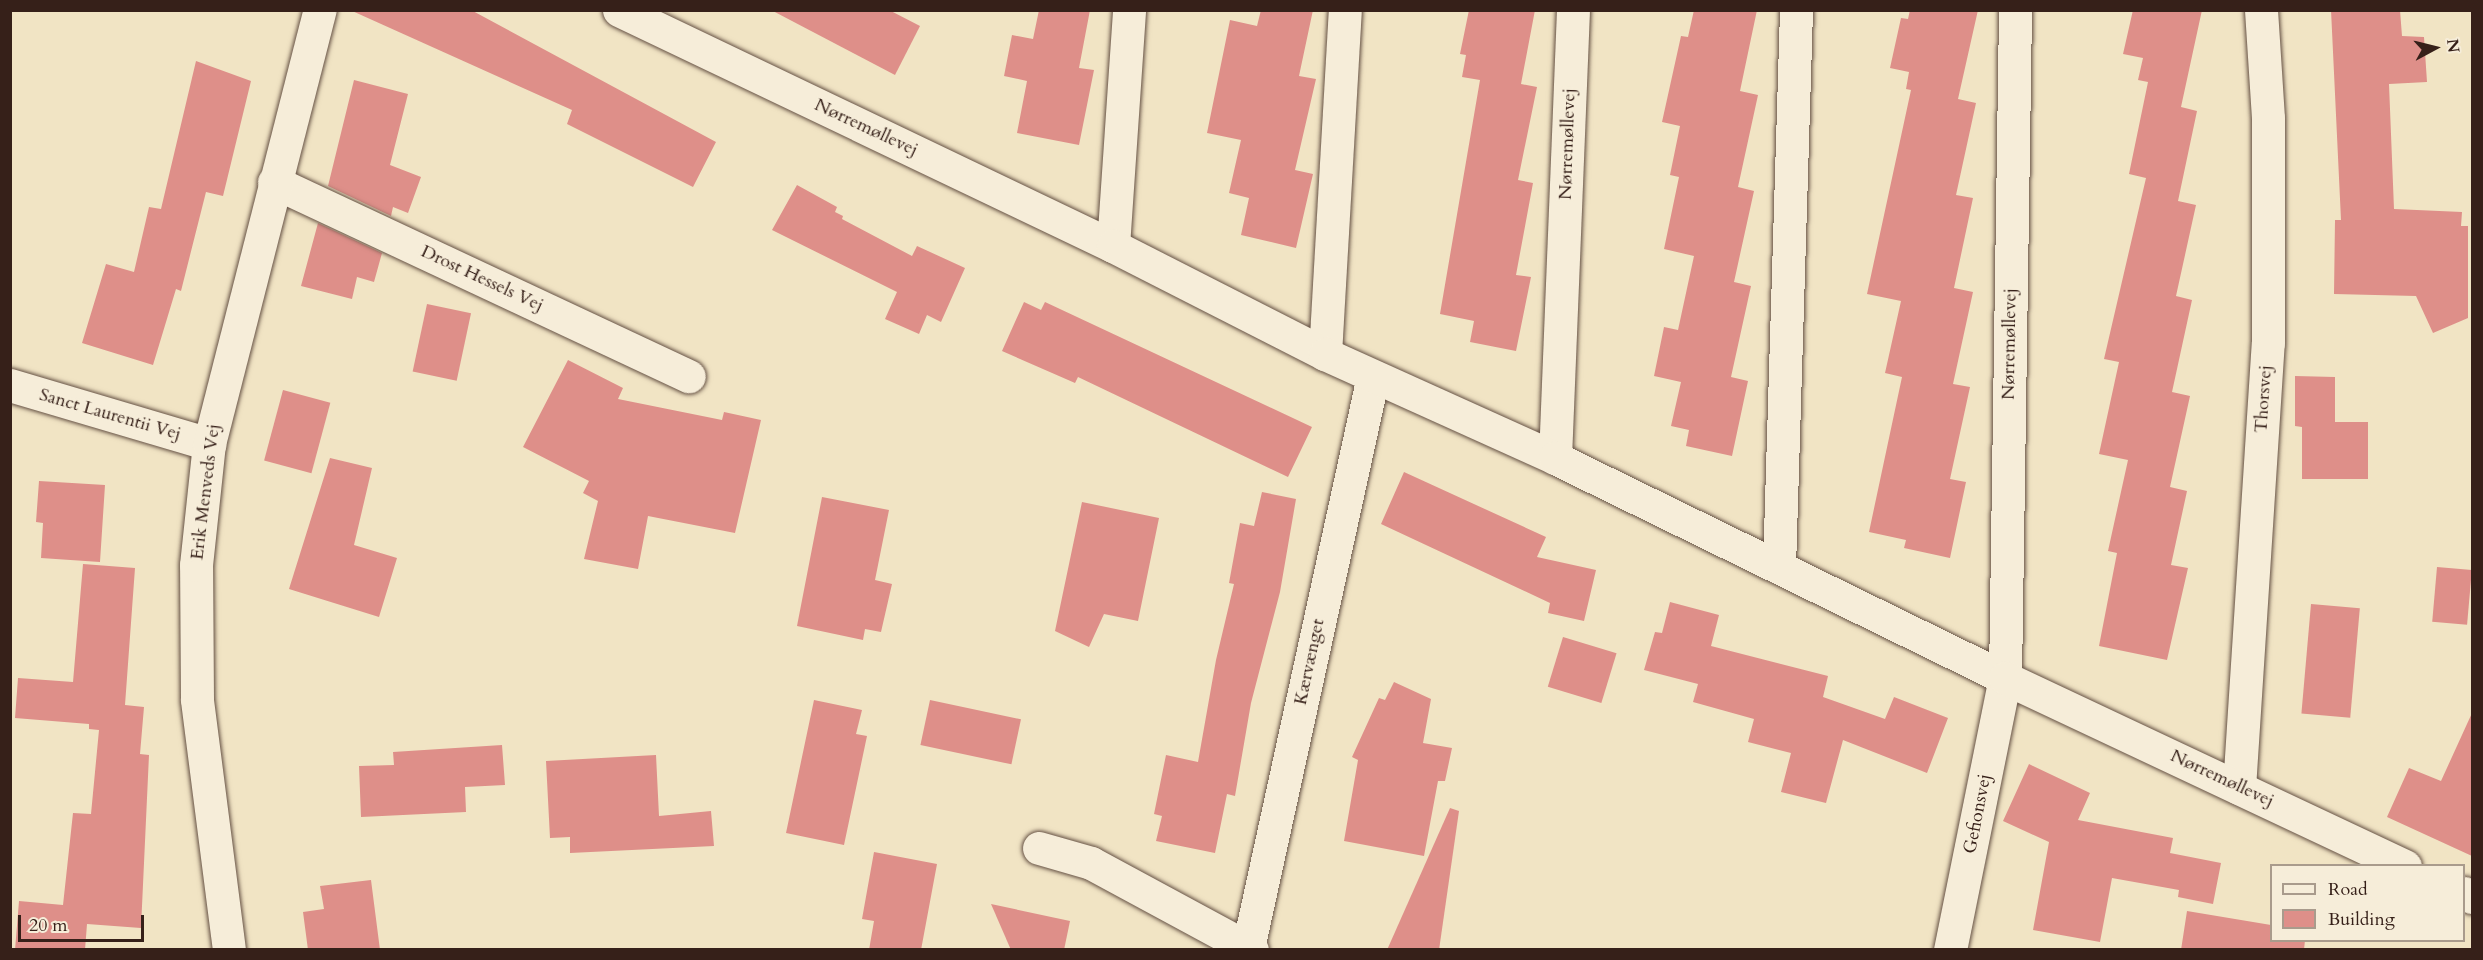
<!DOCTYPE html>
<html>
<head>
<meta charset="utf-8">
<style>
  body { margin:0 }
  #map { position:relative; width:2483px; height:960px; overflow:hidden; background:#f1e4c4; font-family:Cardo,serif }
  div>[style] { position:absolute }
  .building>* { inset:0; background:#de8f89; transform-origin:0 0 }
  .roads { filter:drop-shadow(0 0 2px #655144) drop-shadow(0 0 2px #655144) }
  .minor>* { height:33px; margin:-16.5px; padding:0 16.5px; transform-origin:16.5px; border-radius:16.5px; background:#f6edd9 }
  .tertiary>* { height:33px; margin:-16.5px; padding:0 16.5px; transform-origin:16.5px; border-radius:16.5px; background:#f6edd9 }
  span { translate:-50% -50%; white-space:nowrap; text-align:center; line-height:1.15; -webkit-text-stroke:5px #f6edd9; paint-order:stroke }
  .street-label { font-size:18px; color:#362019 }
  .frame { position:absolute; inset:0; border:12px solid #362019; pointer-events:none }
  .legend { position:absolute; left:2270px; top:864px; width:195px; height:78px; box-sizing:border-box; background:#f6edd9; border:2px solid #a99b8c; margin:0; padding:8px 10px; list-style:none; font-size:18px; color:#362019 }
  .legend li { display:flex; align-items:center; gap:12px; height:30px }
  .legend b { width:30px; border:2px solid #a99b8c }
  .north { position:absolute; left:2405px; top:18px; width:60px; height:60px; -webkit-text-stroke:4px #f6edd9; paint-order:stroke; rotate:83deg; font-size:16px; font-weight:700; line-height:24px; text-align:center; color:#362019 }
  .north::after { content:''; display:block; margin:auto; width:21px; height:27px; background:#362019; clip-path:polygon(50% 0,100% 100%,50% 72%,0 100%) }
  .scale { position:absolute; left:18px; top:915px; width:126px; height:27px; box-sizing:border-box; border:3px solid #362019; border-top:0; padding-left:8px; font-size:18px; line-height:21px; white-space:nowrap; color:#362019; -webkit-text-stroke:4px #f6edd9; paint-order:stroke }
</style>
</head>
<body>
<div id="map">
  <div class="building">
    <i style="clip-path:polygon(350px 10px,471px 10px,716px 142px,693px 187px,567px 124px,572px 110px)"></i>
    <i style="clip-path:polygon(771px 10px,889px 10px,920px 26px,895px 75px)"></i>
    <i style="clip-path:polygon(1039px 10px,1090px 10px,1079px 68px,1094px 70px,1079px 145px,1017px 133px,1027px 81px,1004px 76px,1012px 35px,1033px 39px)"></i>
    <i style="clip-path:polygon(1261px 10px,1313px 10px,1299px 76px,1316px 79px,1295px 170px,1313px 174px,1296px 248px,1241px 235px,1249px 198px,1229px 193px,1241px 140px,1207px 133px,1230px 20px,1257px 26px)"></i>
    <i style="clip-path:polygon(1469px 10px,1535px 10px,1521px 84px,1537px 87px,1518px 180px,1533px 183px,1516px 275px,1531px 277px,1516px 351px,1470px 342px,1474px 321px,1440px 314px,1480px 80px,1462px 77px,1466px 55px,1460px 54px)"></i>
    <i style="clip-path:polygon(1694px 10px,1757px 10px,1740px 91px,1758px 95px,1738px 187px,1754px 191px,1734px 282px,1751px 286px,1731px 377px,1748px 381px,1732px 456px,1686px 446px,1689px 430px,1671px 426px,1681px 382px,1654px 376px,1664px 327px,1678px 330px,1694px 256px,1664px 249px,1679px 177px,1670px 175px,1680px 126px,1662px 122px,1681px 36px,1688px 37px)"></i>
    <i style="clip-path:polygon(1910px 10px,1978px 10px,1958px 99px,1976px 103px,1956px 195px,1973px 198px,1954px 288px,1973px 292px,1953px 384px,1970px 387px,1950px 479px,1966px 482px,1950px 558px,1904px 548px,1906px 540px,1869px 532px,1902px 377px,1885px 373px,1901px 301px,1867px 294px,1911px 90px,1906px 89px,1909px 72px,1890px 68px,1901px 18px,1908px 19px)"></i>
    <i style="clip-path:polygon(2133px 10px,2202px 10px,2181px 107px,2197px 111px,2178px 201px,2196px 205px,2176px 296px,2192px 300px,2172px 392px,2190px 396px,2170px 487px,2187px 491px,2171px 565px,2188px 568px,2167px 660px,2099px 646px,2117px 553px,2108px 551px,2128px 460px,2099px 454px,2119px 362px,2104px 359px,2146px 178px,2129px 174px,2148px 82px,2138px 80px,2143px 58px,2123px 54px)"></i>
    <i style="clip-path:polygon(2331px 10px,2400px 10px,2402px 36px,2424px 37px,2427px 82px,2389px 84px,2394px 209px,2462px 212px,2461px 226px,2468px 226px,2468px 318px,2433px 333px,2416px 296px,2334px 294px,2335px 220px,2341px 220px)"></i>
    <i style="clip-path:polygon(196px 61px,251px 81px,223px 196px,206px 192px,181px 291px,176px 289px,153px 365px,82px 343px,106px 264px,134px 272px,149px 207px,161px 209px)"></i>
    <i style="clip-path:polygon(354px 80px,408px 94px,390px 165px,421px 177px,408px 213px,393px 207px,391px 216px,328px 186px)"></i>
    <i style="clip-path:polygon(797px 185px,837px 207px,835px 212px,843px 216px,842px 219px,912px 256px,917px 246px,965px 268px,941px 322px,927px 315px,919px 334px,885px 319px,897px 292px,772px 230px)"></i>
    <i style="clip-path:polygon(318px 223px,382px 253px,374px 282px,357px 277px,352px 299px,301px 286px)"></i>
    <i style="clip-path:polygon(1024px 302px,1041px 310px,1045px 302px,1312px 427px,1288px 477px,1078px 377px,1075px 383px,1002px 351px)"></i>
    <i style="left:427px;top:304px;width:45px;height:69px;rotate:12deg"></i>
    <i style="clip-path:polygon(568px 360px,623px 388px,618px 399px,722px 420px,724px 412px,761px 420px,735px 533px,648px 516px,638px 569px,584px 559px,598px 501px,583px 493px,589px 481px,523px 447px)"></i>
    <i style="clip-path:polygon(2295px 376px,2335px 377px,2335px 422px,2368px 422px,2368px 479px,2302px 479px,2302px 427px,2295px 426px)"></i>
    <i style="left:283px;top:390px;width:49px;height:73px;rotate:15deg"></i>
    <i style="clip-path:polygon(330px 458px,372px 468px,354px 545px,397px 558px,379px 617px,289px 589px)"></i>
    <i style="clip-path:polygon(1404px 472px,1546px 537px,1537px 557px,1596px 570px,1584px 621px,1548px 613px,1550px 603px,1381px 524px)"></i>
    <i style="clip-path:polygon(39px 481px,105px 485px,100px 562px,41px 558px,43px 523px,36px 522px)"></i>
    <i style="clip-path:polygon(1262px 492px,1296px 499px,1280px 592px,1251px 703px,1235px 796px,1227px 794px,1215px 853px,1156px 841px,1162px 816px,1154px 814px,1166px 755px,1198px 762px,1216px 660px,1234px 584px,1229px 583px,1240px 523px,1254px 526px)"></i>
    <i style="clip-path:polygon(822px 497px,889px 510px,875px 580px,892px 584px,881px 632px,865px 629px,863px 640px,797px 626px)"></i>
    <i style="clip-path:polygon(1082px 502px,1159px 518px,1138px 621px,1104px 614px,1089px 647px,1055px 631px)"></i>
    <i style="clip-path:polygon(83px 564px,135px 568px,125px 705px,144px 707px,140px 754px,149px 755px,141px 928px,87px 924px,85px 950px,15px 950px,19px 901px,63px 905px,73px 813px,91px 814px,99px 730px,89px 729px,89px 724px,15px 718px,18px 678px,73px 682px)"></i>
    <i style="left:2437px;top:567px;width:35px;height:55px;rotate:5deg"></i>
    <i style="clip-path:polygon(1670px 602px,1719px 615px,1711px 646px,1828px 676px,1823px 697px,1885px 719px,1894px 697px,1948px 718px,1927px 773px,1843px 740px,1826px 803px,1781px 792px,1791px 753px,1748px 742px,1754px 719px,1693px 702px,1698px 684px,1644px 670px,1655px 632px,1662px 633px)"></i>
    <i style="left:2311px;top:604px;width:49px;height:110px;rotate:5deg"></i>
    <i style="left:1563px;top:637px;width:56px;height:52px;rotate:17deg"></i>
    <i style="clip-path:polygon(1394px 682px,1431px 699px,1423px 743px,1452px 748px,1445px 781px,1438px 781px,1424px 856px,1344px 841px,1358px 760px,1352px 757px,1379px 698px,1385px 700px)"></i>
    <i style="clip-path:polygon(814px 700px,862px 710px,856px 734px,867px 736px,844px 845px,786px 833px)"></i>
    <i style="left:930px;top:700px;width:93px;height:46px;rotate:12deg"></i>
    <i style="clip-path:polygon(2472px 713px,2472px 856px,2387px 817px,2409px 768px,2441px 781px)"></i>
    <i style="clip-path:polygon(502px 745px,505px 785px,465px 787px,466px 812px,361px 817px,359px 766px,394px 765px,393px 752px)"></i>
    <i style="clip-path:polygon(656px 755px,659px 816px,711px 811px,714px 846px,570px 853px,570px 837px,550px 838px,546px 761px)"></i>
    <i style="clip-path:polygon(2029px 764px,2090px 793px,2078px 820px,2173px 838px,2170px 853px,2221px 863px,2213px 904px,2178px 897px,2179px 890px,2112px 878px,2100px 942px,2033px 930px,2049px 842px,2003px 821px)"></i>
    <i style="clip-path:polygon(1450px 808px,1459px 811px,1439px 950px,1387px 950px)"></i>
    <i style="clip-path:polygon(874px 852px,937px 864px,921px 950px,869px 950px,874px 921px,862px 919px)"></i>
    <i style="clip-path:polygon(371px 880px,380px 950px,308px 950px,303px 912px,324px 909px,320px 886px)"></i>
    <i style="clip-path:polygon(991px 904px,1070px 921px,1064px 950px,1011px 950px)"></i>
    <i style="clip-path:polygon(2187px 911px,2271px 925px,2271px 940px,2305px 940px,2304px 950px,2181px 950px)"></i>
  </div>
  <div class="roads">
    <div class="minor">
      <i style="left:274px;top:182px;width:458px;rotate:25.1deg"></i>
      <i style="left:1113px;top:246px;width:237px;rotate:-86.1deg"></i>
      <i style="left:1325px;top:354px;width:345px;rotate:-86.7deg"></i>
      <i style="left:10px;top:385px;width:208px;rotate:16.5deg"></i>
      <i style="left:1555px;top:458px;width:448px;rotate:-87.7deg"></i>
      <i style="left:1779px;top:567px;width:557px;rotate:-88.25deg"></i>
      <i style="left:2239px;top:788px;width:446px;rotate:-86.3deg"></i>
      <i style="left:2268px;top:343px;width:225px;rotate:-90deg"></i>
      <i style="left:2268px;top:118px;width:108px;rotate:-93.7deg"></i>
      <i style="left:1039px;top:848px;width:54px;rotate:16.1deg"></i>
      <i style="left:1091px;top:863px;width:183px;rotate:28.4deg"></i>
      <i style="left:1248px;top:948px;width:585px;rotate:-77.67deg"></i>
      <i style="left:229px;top:950px;width:253px;rotate:-97.3deg"></i>
      <i style="left:197px;top:699px;width:134px;rotate:-90.4deg"></i>
      <i style="left:196px;top:565px;width:122px;rotate:-83.9deg"></i>
      <i style="left:209px;top:444px;width:448px;rotate:-75.7deg"></i>
      <i style="left:1950px;top:950px;width:278px;rotate:-78.6deg"></i>
      <i style="left:2005px;top:678px;width:668px;rotate:-89.14deg"></i>
    </div>
    <div class="tertiary">
      <i style="left:619px;top:10px;width:547px;rotate:25.54deg"></i>
      <i style="left:1113px;top:246px;width:238px;rotate:27deg"></i>
      <i style="left:1325px;top:354px;width:252px;rotate:24.3deg"></i>
      <i style="left:1555px;top:458px;width:501px;rotate:26.05deg"></i>
      <i style="left:2005px;top:678px;width:442px;rotate:25.2deg"></i>
      <i style="left:2464px;top:893px;width:9px;rotate:27deg"></i>
    </div>
  </div>
  <div class="street-label">
    <span style="left:866px;top:128px;rotate:25deg">Nørremøllevej</span>
    <span style="left:1568px;top:144px;rotate:-88deg">Nørremøllevej</span>
    <span style="left:482px;top:279px;rotate:25deg">Drost Hessels Vej</span>
    <span style="left:2010px;top:344px;rotate:-89deg">Nørremøllevej</span>
    <span style="left:2264px;top:399px;rotate:-86deg">Thorsvej</span>
    <span style="left:110px;top:415px;rotate:16deg">Sanct Laurentii Vej</span>
    <span style="left:206px;top:492px;rotate:-83deg">Erik Menveds Vej</span>
    <span style="left:1310px;top:662px;rotate:-78deg">Kærvænget</span>
    <span style="left:2222px;top:779px;rotate:25deg">Nørremøllevej</span>
    <span style="left:1978px;top:814px;rotate:-79deg">Gefionsvej</span>
  </div>
  <div class="frame"></div>
  <ul class="legend">
  <li><b style="height:8px;background:#f6edd9"></b>Road</li>
  <li><b style="height:16px;background:#de8f89"></b>Building</li>
  </ul>
  <div class="north">N</div>
  <div class="scale">20 m</div>
</div>
</body>
</html>
